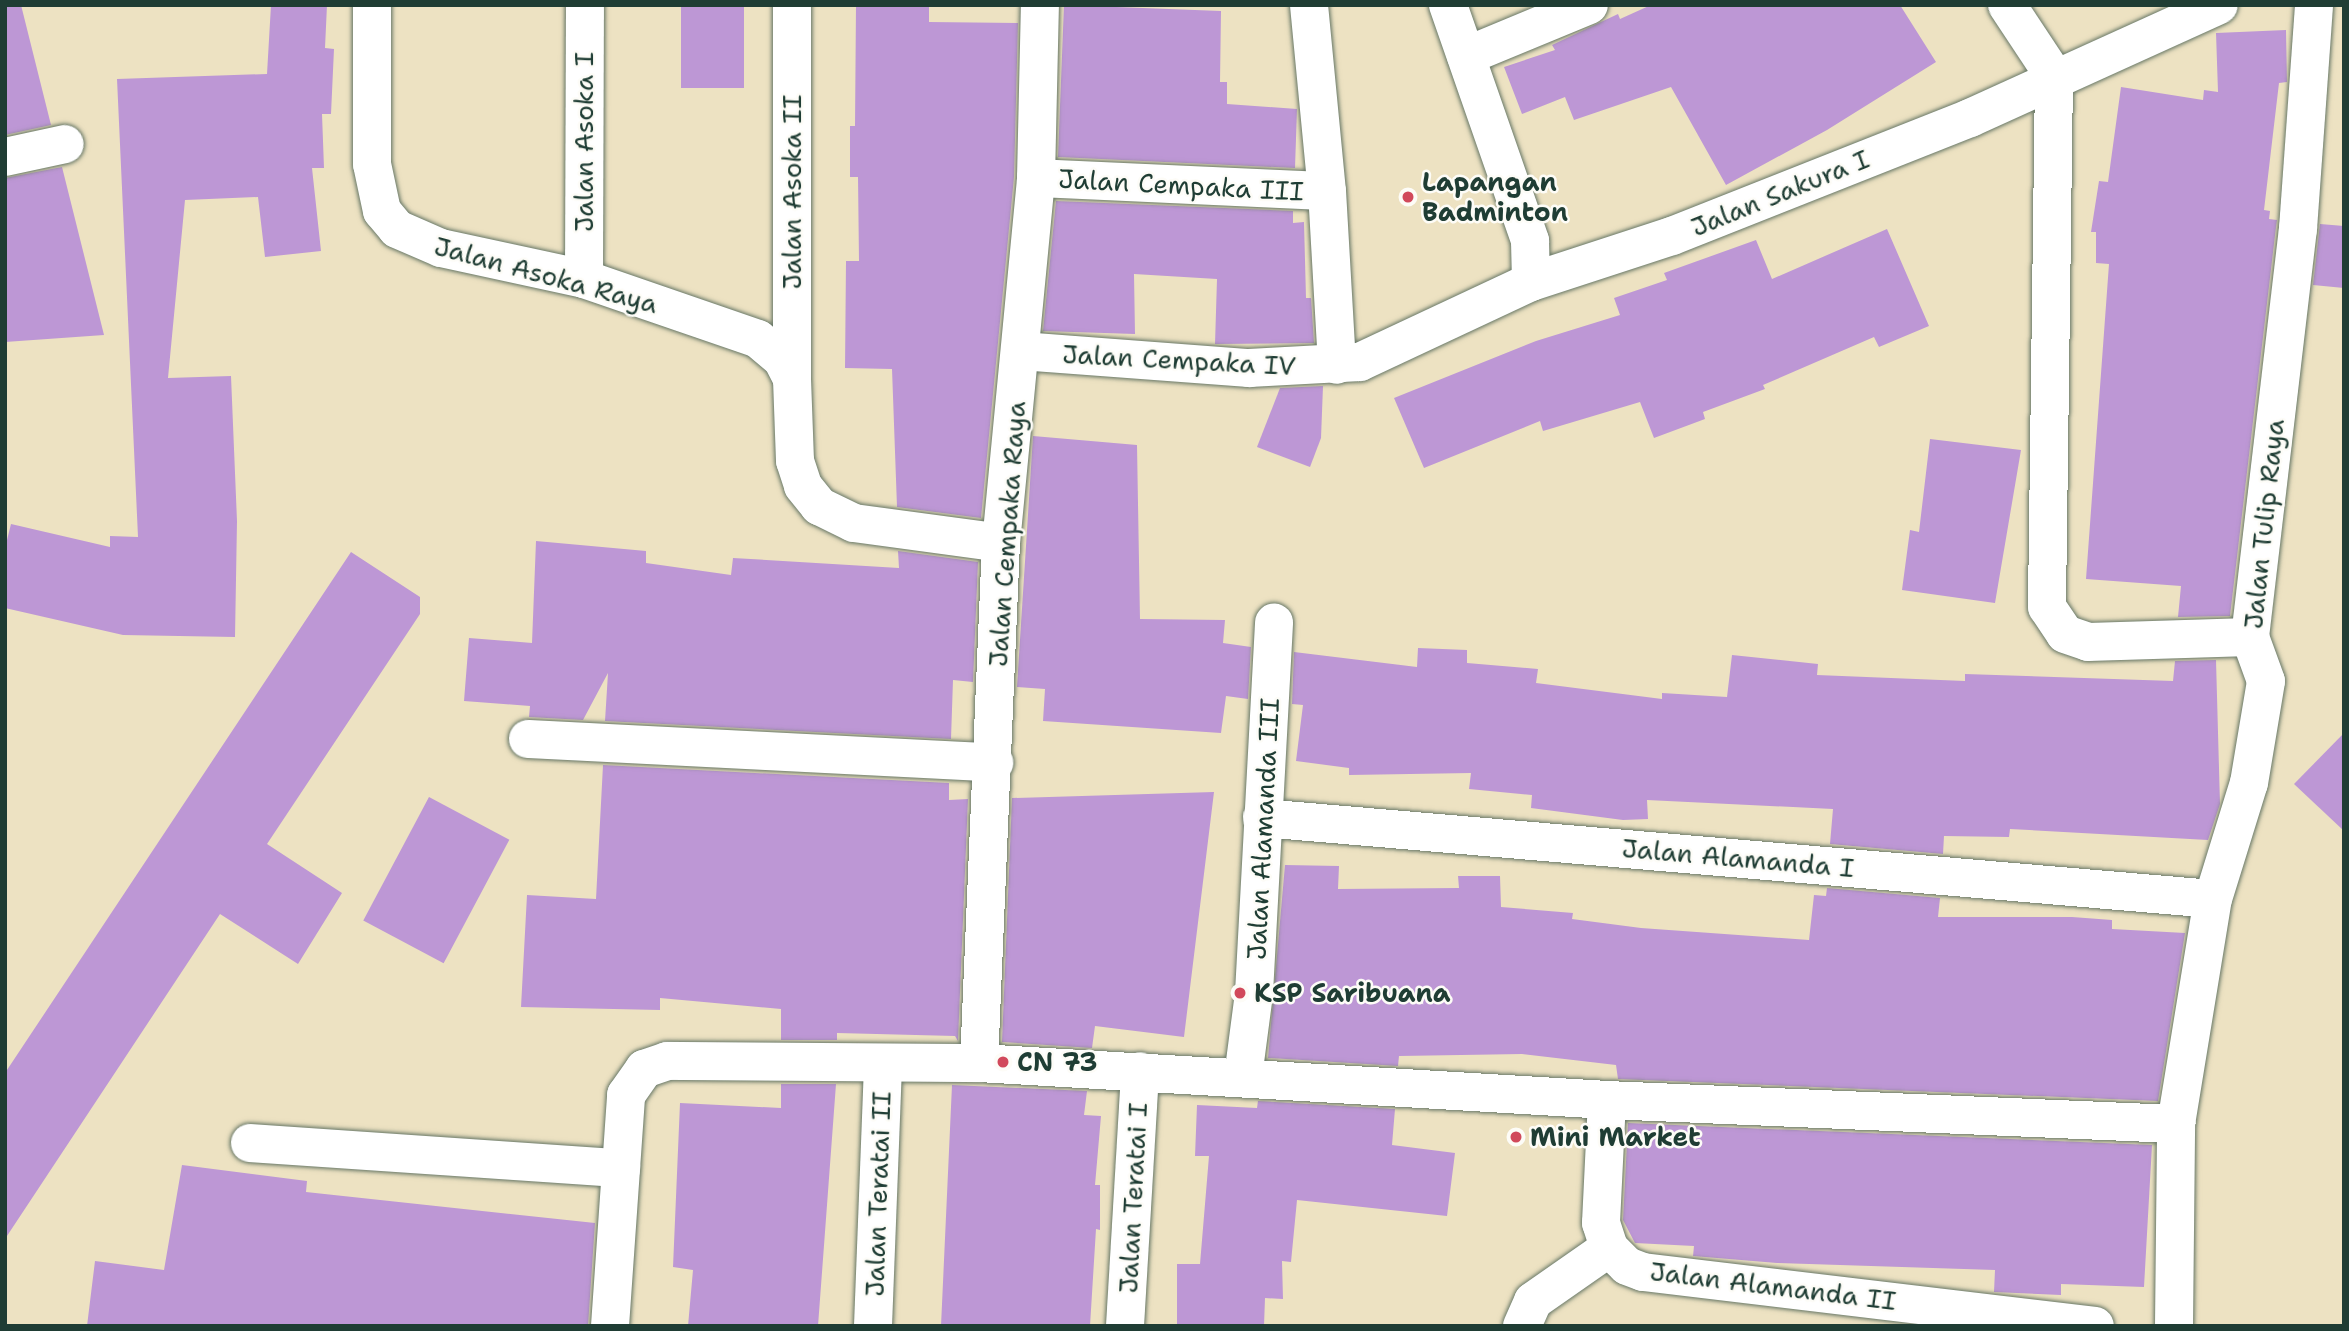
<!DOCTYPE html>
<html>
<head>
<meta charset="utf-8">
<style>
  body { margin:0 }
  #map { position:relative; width:2349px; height:1331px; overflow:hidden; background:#ede2c2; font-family:"Shantell Sans",sans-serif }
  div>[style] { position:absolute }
  .building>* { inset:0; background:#bd97d5; transform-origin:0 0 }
  .roads { filter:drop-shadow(0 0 2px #677766) drop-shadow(0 0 2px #677766) }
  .street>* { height:38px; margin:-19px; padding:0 19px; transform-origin:19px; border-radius:19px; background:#fff }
  .dots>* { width:19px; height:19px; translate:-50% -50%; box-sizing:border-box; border:4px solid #fdfcf7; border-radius:50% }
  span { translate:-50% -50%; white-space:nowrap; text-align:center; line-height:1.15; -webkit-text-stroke:5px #fdfcf7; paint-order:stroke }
  .street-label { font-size:26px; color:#1f3d34 }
  .poi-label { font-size:26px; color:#1f3d34; font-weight:700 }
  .left { translate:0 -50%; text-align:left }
  .frame { position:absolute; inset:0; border:7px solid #1f3d34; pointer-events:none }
</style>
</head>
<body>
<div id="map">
  <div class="building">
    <i style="clip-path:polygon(5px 5px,21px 5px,51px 125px,5px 135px)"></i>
    <i style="clip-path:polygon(271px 5px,327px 5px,325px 48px,334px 49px,331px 114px,322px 114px,324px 168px,312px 168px,321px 251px,265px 257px,258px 197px,185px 200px,168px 378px,231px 376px,237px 521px,235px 637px,123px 635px,5px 608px,5px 548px,11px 524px,110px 547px,110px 536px,138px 537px,117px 79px,267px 74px)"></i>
    <i style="left:681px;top:5px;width:63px;height:83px"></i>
    <i style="clip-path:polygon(856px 5px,929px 5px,929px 22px,1018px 23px,1014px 177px,981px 518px,897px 507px,892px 369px,845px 368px,846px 261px,859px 261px,858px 177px,850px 177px,850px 126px,855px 126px)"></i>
    <i style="clip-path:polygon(1064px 5px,1221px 11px,1220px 82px,1227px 82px,1227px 104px,1297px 109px,1295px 168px,1058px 157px)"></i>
    <i style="clip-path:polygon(1651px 5px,1900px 5px,1936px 62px,1827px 130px,1726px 185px,1671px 87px,1574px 120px,1565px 97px,1522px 114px,1504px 67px,1555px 50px,1552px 45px,1618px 14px,1620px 19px)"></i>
    <i style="clip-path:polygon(2286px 30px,2287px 82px,2279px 83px,2264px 210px,2270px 211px,2269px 219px,2277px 220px,2276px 227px,2230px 616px,2178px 617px,2181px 586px,2086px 579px,2109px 264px,2096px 263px,2096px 232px,2091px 232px,2099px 181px,2108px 182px,2121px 87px,2203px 100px,2204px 90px,2218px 92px,2216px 33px)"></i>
    <i style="clip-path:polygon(62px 167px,104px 335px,5px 342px,5px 178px)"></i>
    <i style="clip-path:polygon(1056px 201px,1293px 211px,1293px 223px,1304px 222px,1306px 298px,1311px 298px,1314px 343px,1215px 344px,1217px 279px,1134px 274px,1135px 334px,1043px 331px)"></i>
    <i style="clip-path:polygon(2320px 224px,2344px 226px,2344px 288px,2313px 285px)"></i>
    <i style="clip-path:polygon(1887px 229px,1929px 326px,1879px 347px,1874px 337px,1763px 385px,1765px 389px,1703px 412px,1705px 419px,1654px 438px,1640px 402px,1543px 431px,1540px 421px,1424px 468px,1394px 398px,1536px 341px,1620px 315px,1614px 298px,1667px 280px,1664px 273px,1756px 240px,1772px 279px)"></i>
    <i style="clip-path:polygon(1323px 386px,1321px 438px,1310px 467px,1257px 447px,1280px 388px)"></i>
    <i style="clip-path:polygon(1033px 436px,1137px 445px,1140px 619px,1225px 620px,1223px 643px,1251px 647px,1248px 699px,1226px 696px,1221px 733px,1043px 721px,1045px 689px,1017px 687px)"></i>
    <i style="clip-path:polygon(1930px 439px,2021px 450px,1995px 603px,1902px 590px,1910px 530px,1919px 532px)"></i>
    <i style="clip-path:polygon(536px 541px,646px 551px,646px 563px,731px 575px,733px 558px,899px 568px,898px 551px,978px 562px,973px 682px,953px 680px,951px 739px,605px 721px,608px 673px,583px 720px,529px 717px,530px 706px,464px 701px,469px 638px,532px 643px)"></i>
    <i style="clip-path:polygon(351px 552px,420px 597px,420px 614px,267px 844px,342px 893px,298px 964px,220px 914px,5px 1239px,5px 1073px)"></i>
    <i style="clip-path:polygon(1418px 648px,1467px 650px,1467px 663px,1538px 669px,1536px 683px,1662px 699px,1662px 693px,1727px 697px,1732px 655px,1818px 664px,1817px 675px,1965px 681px,1965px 674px,2173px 681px,2175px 661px,2216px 660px,2220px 804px,2208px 840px,2010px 829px,2009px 837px,1944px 836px,1943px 854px,1830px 844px,1833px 809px,1647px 800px,1648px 819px,1623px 820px,1531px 808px,1532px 795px,1469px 789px,1471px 773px,1349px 775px,1349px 768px,1296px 761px,1303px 705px,1292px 704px,1294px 652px,1417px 667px)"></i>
    <i style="clip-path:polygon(2344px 733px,2344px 831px,2294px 784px)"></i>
    <i style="clip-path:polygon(603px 765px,949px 783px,949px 800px,968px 799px,958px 1041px,955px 1036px,837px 1033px,837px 1040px,781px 1040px,781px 1009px,660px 998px,660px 1010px,521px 1007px,527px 895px,596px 899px)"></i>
    <i style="clip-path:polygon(1214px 792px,1184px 1037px,1095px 1026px,1092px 1048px,1002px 1042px,1012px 798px)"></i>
    <i style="left:429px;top:797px;width:91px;height:140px;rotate:28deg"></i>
    <i style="clip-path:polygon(1285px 865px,1339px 866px,1338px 889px,1459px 888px,1458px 876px,1500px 876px,1501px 907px,1573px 913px,1572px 919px,1641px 928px,1809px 940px,1814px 895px,1826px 896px,1827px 888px,1940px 898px,1938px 917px,2072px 917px,2112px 920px,2112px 929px,2185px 933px,2158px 1101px,1618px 1079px,1616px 1065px,1522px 1054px,1399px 1056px,1398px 1066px,1268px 1058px)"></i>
    <i style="clip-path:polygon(781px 1084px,836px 1084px,818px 1326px,688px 1326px,693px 1270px,673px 1267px,680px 1103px,781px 1108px)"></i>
    <i style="clip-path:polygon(952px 1085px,1087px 1091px,1084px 1115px,1101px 1116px,1095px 1185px,1100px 1185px,1100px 1230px,1096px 1229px,1090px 1326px,941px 1326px)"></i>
    <i style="clip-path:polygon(1258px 1101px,1395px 1109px,1392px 1145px,1455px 1153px,1447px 1216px,1297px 1200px,1291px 1262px,1282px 1261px,1283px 1299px,1265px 1298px,1264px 1326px,1177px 1326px,1177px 1264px,1200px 1264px,1209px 1156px,1195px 1156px,1197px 1105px,1257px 1108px)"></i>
    <i style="clip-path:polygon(1628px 1123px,2152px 1145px,2144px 1287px,2061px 1284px,2061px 1295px,1994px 1292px,1995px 1270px,1777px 1263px,1693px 1256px,1694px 1246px,1635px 1243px,1623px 1220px)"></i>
    <i style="clip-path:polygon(182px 1165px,307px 1181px,306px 1192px,595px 1223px,588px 1326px,87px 1326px,95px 1261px,164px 1270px)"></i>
  </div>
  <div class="roads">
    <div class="street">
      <i style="left:372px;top:5px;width:159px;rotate:90deg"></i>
      <i style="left:372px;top:164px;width:48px;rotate:78deg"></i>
      <i style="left:382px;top:211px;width:23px;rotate:50deg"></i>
      <i style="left:397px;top:229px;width:48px;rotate:23.4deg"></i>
      <i style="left:441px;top:248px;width:146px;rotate:12.2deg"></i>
      <i style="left:584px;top:279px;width:184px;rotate:19deg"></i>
      <i style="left:758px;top:339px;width:31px;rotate:40deg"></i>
      <i style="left:782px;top:359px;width:22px;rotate:63deg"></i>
      <i style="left:792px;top:379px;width:82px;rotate:87.9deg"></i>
      <i style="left:795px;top:461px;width:26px;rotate:72deg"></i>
      <i style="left:803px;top:486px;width:26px;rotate:51deg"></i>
      <i style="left:819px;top:506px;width:39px;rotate:26deg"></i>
      <i style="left:854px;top:523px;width:148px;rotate:7.7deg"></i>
      <i style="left:1309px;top:5px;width:187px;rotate:84.5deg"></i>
      <i style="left:1327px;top:191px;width:174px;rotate:86.7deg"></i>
      <i style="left:1448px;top:5px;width:250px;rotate:70.8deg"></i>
      <i style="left:1530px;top:241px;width:41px;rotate:88.6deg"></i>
      <i style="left:2007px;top:5px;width:85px;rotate:56.5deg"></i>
      <i style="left:2054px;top:76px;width:531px;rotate:90.76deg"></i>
      <i style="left:2047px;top:607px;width:32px;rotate:56deg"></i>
      <i style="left:2065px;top:634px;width:24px;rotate:19deg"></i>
      <i style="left:2088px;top:642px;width:162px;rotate:-1.8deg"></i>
      <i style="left:1466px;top:56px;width:133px;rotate:-22.5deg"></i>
      <i style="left:5px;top:157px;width:61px;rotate:-12.2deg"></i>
      <i style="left:1036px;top:178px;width:291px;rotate:2.6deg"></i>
      <i style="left:584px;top:279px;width:274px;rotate:-89.8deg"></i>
      <i style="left:1021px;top:351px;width:229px;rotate:4.3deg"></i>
      <i style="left:1249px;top:368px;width:111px;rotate:-3.1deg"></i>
      <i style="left:1360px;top:362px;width:189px;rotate:-25.1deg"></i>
      <i style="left:1531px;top:282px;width:148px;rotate:-18.1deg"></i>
      <i style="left:1672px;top:236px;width:321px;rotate:-21.6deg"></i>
      <i style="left:1970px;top:118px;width:273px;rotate:-24.4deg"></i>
      <i style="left:792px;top:379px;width:374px;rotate:-90deg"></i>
      <i style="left:528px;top:739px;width:467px;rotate:2.9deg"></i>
      <i style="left:1262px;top:818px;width:954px;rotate:4.87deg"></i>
      <i style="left:979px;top:1063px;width:520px;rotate:-87.58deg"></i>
      <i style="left:1001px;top:543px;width:367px;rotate:-84.5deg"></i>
      <i style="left:1036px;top:178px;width:173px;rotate:-88.7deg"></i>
      <i style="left:1243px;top:1077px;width:85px;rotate:-82.5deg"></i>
      <i style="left:1254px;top:993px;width:371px;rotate:-86.9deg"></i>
      <i style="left:1607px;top:1100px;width:123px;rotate:92.8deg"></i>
      <i style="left:1601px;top:1223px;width:26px;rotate:72deg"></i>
      <i style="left:1609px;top:1248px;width:25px;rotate:45deg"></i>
      <i style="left:1627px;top:1266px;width:17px;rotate:21deg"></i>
      <i style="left:1643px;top:1272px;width:455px;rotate:6.8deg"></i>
      <i style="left:250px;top:1143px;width:372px;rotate:3.9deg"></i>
      <i style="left:610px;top:1326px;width:232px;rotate:-86deg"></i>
      <i style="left:626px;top:1095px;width:32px;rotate:-55deg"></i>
      <i style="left:644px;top:1069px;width:24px;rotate:-19deg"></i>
      <i style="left:667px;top:1061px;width:312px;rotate:0.4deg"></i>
      <i style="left:979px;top:1063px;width:629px;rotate:3.37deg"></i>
      <i style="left:1607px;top:1100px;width:570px;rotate:2.42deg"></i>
      <i style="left:873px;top:1326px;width:263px;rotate:-87.8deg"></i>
      <i style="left:1125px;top:1326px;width:255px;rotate:-86.6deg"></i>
      <i style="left:1522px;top:1326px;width:27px;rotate:-66deg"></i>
      <i style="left:1533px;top:1301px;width:93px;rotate:-34.9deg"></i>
      <i style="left:2174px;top:1326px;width:202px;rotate:-89.4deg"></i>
      <i style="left:2176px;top:1124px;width:228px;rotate:-80.7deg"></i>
      <i style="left:2213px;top:899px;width:121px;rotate:-72.8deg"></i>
      <i style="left:2249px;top:783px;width:103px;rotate:-80.5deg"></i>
      <i style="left:2266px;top:681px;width:47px;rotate:-110deg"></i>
      <i style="left:2250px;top:637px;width:411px;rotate:-83.3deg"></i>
      <i style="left:2298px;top:229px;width:225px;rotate:-85.9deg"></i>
    </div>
  </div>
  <div class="dots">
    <i style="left:1408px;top:197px;background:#d1495b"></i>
    <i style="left:1240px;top:993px;background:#d1495b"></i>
    <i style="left:1003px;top:1062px;background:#d1495b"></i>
    <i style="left:1516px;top:1137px;background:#d1495b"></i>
  </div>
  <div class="street-label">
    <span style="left:584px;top:142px;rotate:-90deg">Jalan Asoka I</span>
    <span style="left:1181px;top:185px;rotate:3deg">Jalan Cempaka III</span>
    <span style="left:792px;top:192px;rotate:-90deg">Jalan Asoka II</span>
    <span style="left:1780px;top:193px;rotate:-22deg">Jalan Sakura I</span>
    <span style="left:546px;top:275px;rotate:15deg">Jalan Asoka Raya</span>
    <span style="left:1179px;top:360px;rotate:3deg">Jalan Cempaka IV</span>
    <span style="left:2264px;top:524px;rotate:-84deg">Jalan Tulip Raya</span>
    <span style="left:1007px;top:534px;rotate:-86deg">Jalan Cempaka Raya</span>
    <span style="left:1263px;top:829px;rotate:-87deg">Jalan Alamanda III</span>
    <span style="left:1738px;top:858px;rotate:5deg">Jalan Alamanda I</span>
    <span style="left:878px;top:1194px;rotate:-88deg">Jalan Teratai II</span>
    <span style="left:1133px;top:1198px;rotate:-87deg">Jalan Teratai I</span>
    <span style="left:1773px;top:1286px;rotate:7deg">Jalan Alamanda II</span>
  </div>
  <div class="poi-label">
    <span class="left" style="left:1422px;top:197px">Lapangan<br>Badminton</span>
    <span class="left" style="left:1254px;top:993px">KSP Saribuana</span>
    <span class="left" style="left:1017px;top:1062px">CN 73</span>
    <span class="left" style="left:1530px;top:1137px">Mini Market</span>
  </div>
  <div class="frame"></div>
</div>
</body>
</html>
